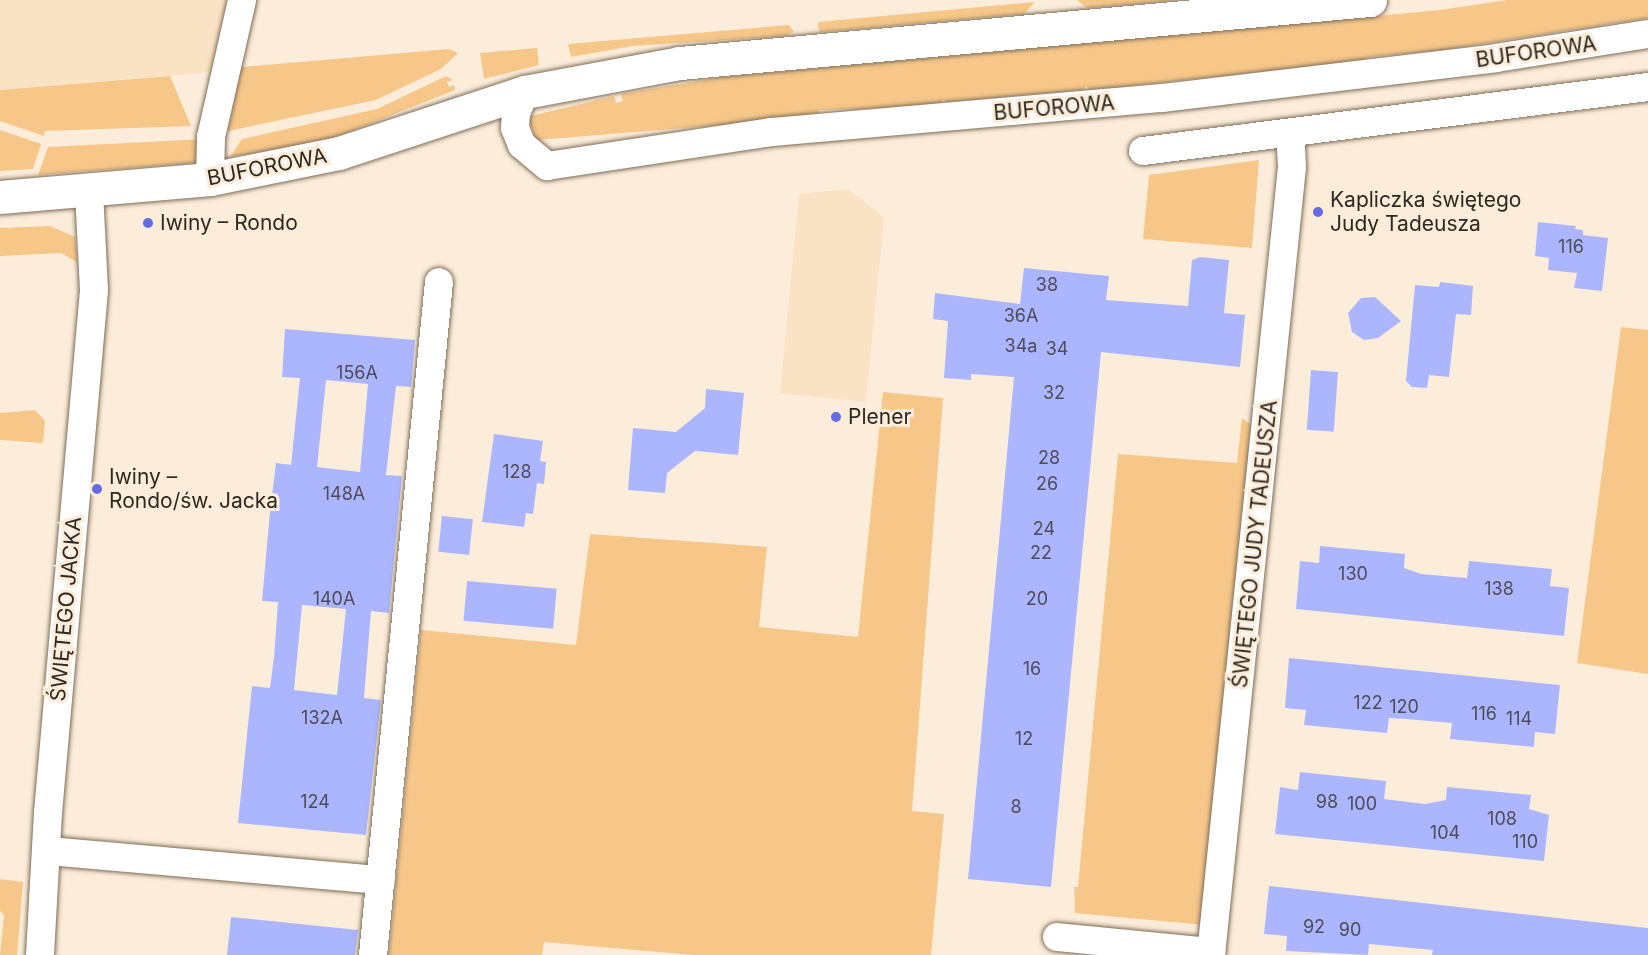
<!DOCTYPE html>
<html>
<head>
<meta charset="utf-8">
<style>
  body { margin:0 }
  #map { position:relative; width:1648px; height:955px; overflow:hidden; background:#fcedda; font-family:Inter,sans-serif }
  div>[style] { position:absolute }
  .built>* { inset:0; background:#fae2c4 }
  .green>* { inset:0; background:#f7c789 }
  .building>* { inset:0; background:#abb6fe; transform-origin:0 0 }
  .roads { filter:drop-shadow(0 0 2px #7e6d58) drop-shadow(0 0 2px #7e6d58) }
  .minor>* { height:28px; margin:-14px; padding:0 14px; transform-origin:14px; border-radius:14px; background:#fff }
  .major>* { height:33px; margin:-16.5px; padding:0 16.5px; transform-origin:16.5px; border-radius:16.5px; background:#fff }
  .dots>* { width:16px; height:16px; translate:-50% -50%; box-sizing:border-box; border:3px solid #fcedda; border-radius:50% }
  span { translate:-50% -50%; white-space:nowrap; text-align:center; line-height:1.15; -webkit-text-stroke:6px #fcedda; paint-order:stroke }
  .number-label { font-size:18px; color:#4e4c58 }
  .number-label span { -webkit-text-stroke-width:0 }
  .street-label { font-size:21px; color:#2f2820 }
  .poi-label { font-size:21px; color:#2f2820 }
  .left { translate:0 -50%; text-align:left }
</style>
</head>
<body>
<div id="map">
  <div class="built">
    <i style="clip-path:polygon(0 0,227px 0,211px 72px,0 90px)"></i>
    <i style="clip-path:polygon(849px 189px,884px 218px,866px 402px,780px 393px,799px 194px)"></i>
  </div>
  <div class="green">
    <i style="clip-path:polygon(1077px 0,1176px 0,1087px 8px)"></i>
    <i style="clip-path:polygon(1507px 0,1648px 0,1648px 18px,1443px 50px,1368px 57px,1364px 61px,1120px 87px,1088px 89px,1087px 86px,1082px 90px,947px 102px,943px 99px,942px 103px,890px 108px,819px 110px,818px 114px,770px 121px,537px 140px,530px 123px,531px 116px,614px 96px,616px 103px,623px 101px,621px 94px,723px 77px,1440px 10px)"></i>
    <i style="clip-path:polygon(1035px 2px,1024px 14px,820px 32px,818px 27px,818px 22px)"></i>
    <i style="clip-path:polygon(789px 25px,794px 32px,786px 36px,633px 46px,571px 57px,568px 44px)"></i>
    <i style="clip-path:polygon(537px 48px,539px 65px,484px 79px,480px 53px)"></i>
    <i style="clip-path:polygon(449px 49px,458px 53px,441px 69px,376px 100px,228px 131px,241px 67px)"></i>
    <i style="clip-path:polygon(170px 76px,191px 126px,45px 131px,44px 136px,0 121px,0 90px)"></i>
    <i style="clip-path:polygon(446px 76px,453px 80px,447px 82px,449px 87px,454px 85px,455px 90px,349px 132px,319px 142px,230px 157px,242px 139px,377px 109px)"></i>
    <i style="clip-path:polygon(0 130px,41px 144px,33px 169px,0 171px)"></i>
    <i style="clip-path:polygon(206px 139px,205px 162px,38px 175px,48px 147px)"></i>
    <i style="clip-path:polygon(1259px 160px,1252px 248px,1143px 239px,1149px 175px)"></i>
    <i style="clip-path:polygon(50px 226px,75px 237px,77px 262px,61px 253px,0 256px,0 228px)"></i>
    <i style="clip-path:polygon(1621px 327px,1648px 330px,1648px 674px,1577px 663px)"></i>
    <i style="clip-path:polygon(883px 392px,943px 398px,912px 811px,944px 814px,931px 955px,693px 955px,544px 942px,542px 955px,389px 955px,421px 630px,576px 645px,590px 534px,767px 547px,759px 627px,858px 637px)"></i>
    <i style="clip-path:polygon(35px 410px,45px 421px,43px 443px,0 440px,0 413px)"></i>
    <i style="clip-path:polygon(1242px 418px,1253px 426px,1204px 925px,1075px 913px,1074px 887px,1078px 887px,1118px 454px,1237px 463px)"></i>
    <i style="clip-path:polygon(0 879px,23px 882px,17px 955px,0 955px,4px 915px,0 911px)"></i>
  </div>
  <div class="building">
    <i style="clip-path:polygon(1538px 222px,1576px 226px,1575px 229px,1583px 230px,1583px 235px,1608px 238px,1602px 291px,1574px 288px,1577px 273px,1548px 270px,1549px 258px,1535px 256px)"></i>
    <i style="clip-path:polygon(1200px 257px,1229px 260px,1224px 313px,1245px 315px,1240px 367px,1101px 352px,1051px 887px,968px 879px,1014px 377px,971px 374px,971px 380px,944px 378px,948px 321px,933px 319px,935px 293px,1020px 304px,1024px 268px,1109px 276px,1106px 300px,1188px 306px,1192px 260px)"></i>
    <i style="clip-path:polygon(1440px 282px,1473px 286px,1471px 315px,1456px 314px,1449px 377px,1429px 375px,1427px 388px,1412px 387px,1406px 381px,1415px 285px,1439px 287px)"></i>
    <i style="clip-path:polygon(1375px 297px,1401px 321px,1378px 338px,1364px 340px,1352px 332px,1348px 313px,1361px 298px)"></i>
    <i style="clip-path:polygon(evenodd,285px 329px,415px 340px,411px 387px,396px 386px,386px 475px,402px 476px,389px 613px,371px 611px,364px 698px,381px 700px,366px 835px,238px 823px,252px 686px,270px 688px,274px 657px,278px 602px,262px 601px,270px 512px,276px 463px,291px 465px,300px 378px,282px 377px,285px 329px,326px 380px,368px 384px,360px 472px,317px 467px,326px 380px,285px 329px,302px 605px,346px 609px,337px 695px,294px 690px,302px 605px)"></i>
    <i style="left:1311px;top:370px;width:27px;height:60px;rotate:4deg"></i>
    <i style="clip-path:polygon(706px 389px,744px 393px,738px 455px,695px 451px,667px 473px,665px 493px,628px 490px,633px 428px,676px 432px,705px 408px)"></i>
    <i style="clip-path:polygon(494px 434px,543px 441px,540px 461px,546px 462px,544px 484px,537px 483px,533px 514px,526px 513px,524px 527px,482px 522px)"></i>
    <i style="left:442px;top:516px;width:31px;height:36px;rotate:6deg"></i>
    <i style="clip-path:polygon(1320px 546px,1405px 554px,1404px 568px,1421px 574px,1467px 578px,1469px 561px,1552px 569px,1550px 586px,1569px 588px,1564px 636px,1296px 609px,1300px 561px,1319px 563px)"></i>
    <i style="left:467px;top:581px;width:90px;height:40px;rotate:5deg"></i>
    <i style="clip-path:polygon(1289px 658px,1560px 685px,1555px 734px,1535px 732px,1534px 747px,1450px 739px,1452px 723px,1406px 719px,1389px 718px,1387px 733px,1304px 725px,1306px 710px,1285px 708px)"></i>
    <i style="clip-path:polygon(1300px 772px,1386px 781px,1384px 799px,1425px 804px,1446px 800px,1447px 787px,1531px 795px,1529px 809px,1549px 815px,1544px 861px,1275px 834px,1280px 787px,1298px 790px)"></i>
    <i style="clip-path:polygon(1269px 886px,1648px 928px,1648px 955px,1432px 955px,1433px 950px,1369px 944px,1368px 955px,1286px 951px,1287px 936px,1264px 934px)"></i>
    <i style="clip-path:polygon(231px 917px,358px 930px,355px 955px,227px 955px)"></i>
  </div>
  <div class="roads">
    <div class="minor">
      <i style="left:525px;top:92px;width:23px;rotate:113deg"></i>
      <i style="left:516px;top:113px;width:15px;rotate:94deg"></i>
      <i style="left:515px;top:128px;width:18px;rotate:68deg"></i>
      <i style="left:522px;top:145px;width:33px;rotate:40deg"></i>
      <i style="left:547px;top:166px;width:228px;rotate:-8.6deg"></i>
      <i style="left:772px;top:132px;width:392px;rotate:-5deg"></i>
      <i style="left:1163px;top:98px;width:335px;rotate:-6.8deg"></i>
      <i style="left:1496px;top:58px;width:154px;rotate:-9deg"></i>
      <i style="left:1143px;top:151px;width:509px;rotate:-7.22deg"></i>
      <i style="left:210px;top:179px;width:42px;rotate:-88.6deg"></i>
      <i style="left:211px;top:137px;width:140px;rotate:-77.2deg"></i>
      <i style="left:48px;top:851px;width:334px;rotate:5deg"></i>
      <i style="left:1057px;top:937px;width:155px;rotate:5.6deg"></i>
      <i style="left:40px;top:955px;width:142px;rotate:-86.8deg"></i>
      <i style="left:48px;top:813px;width:525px;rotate:-84.97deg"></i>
      <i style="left:94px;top:290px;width:100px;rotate:-92.9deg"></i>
      <i style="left:373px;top:955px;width:676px;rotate:-84.4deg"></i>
      <i style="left:1211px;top:955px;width:792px;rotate:-84.13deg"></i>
      <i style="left:1292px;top:167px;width:34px;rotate:-93deg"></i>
    </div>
    <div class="major">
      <i style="left:0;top:197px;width:211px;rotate:-4.9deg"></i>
      <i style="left:210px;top:179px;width:132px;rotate:-11.4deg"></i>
      <i style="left:339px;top:153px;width:196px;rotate:-18.2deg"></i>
      <i style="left:525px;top:92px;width:158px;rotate:-10.6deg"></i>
      <i style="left:680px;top:63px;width:693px;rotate:-5.22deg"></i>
    </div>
  </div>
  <div class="dots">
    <i style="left:1318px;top:212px;background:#646be4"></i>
    <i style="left:148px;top:223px;background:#646be4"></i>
    <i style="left:836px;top:417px;background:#646be4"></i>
    <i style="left:97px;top:489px;background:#646be4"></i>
  </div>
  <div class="number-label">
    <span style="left:1571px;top:247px">116</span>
    <span style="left:1047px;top:285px">38</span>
    <span style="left:1021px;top:316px">36A</span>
    <span style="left:1021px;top:346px">34a</span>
    <span style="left:1057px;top:349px">34</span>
    <span style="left:357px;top:373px">156A</span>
    <span style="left:1054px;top:393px">32</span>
    <span style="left:1049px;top:458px">28</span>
    <span style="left:517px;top:472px">128</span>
    <span style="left:1047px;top:484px">26</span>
    <span style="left:344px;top:494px">148A</span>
    <span style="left:1044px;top:529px">24</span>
    <span style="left:1041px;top:553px">22</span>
    <span style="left:1353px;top:574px">130</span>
    <span style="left:1499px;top:589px">138</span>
    <span style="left:334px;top:599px">140A</span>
    <span style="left:1037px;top:599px">20</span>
    <span style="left:1032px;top:669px">16</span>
    <span style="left:1368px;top:703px">122</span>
    <span style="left:1404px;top:707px">120</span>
    <span style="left:1484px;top:714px">116</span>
    <span style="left:322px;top:718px">132A</span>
    <span style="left:1519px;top:719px">114</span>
    <span style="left:1024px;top:739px">12</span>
    <span style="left:315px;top:802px">124</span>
    <span style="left:1327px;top:802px">98</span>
    <span style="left:1362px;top:804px">100</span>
    <span style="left:1016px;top:807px">8</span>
    <span style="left:1502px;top:819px">108</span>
    <span style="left:1445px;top:833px">104</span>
    <span style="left:1525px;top:842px">110</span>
    <span style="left:1314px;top:927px">92</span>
    <span style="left:1350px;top:930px">90</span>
  </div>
  <div class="street-label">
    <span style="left:1536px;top:52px;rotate:-8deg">BUFOROWA</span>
    <span style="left:1054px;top:108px;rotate:-5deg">BUFOROWA</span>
    <span style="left:267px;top:167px;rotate:-11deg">BUFOROWA</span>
    <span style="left:1255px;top:544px;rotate:-84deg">ŚWIĘTEGO JUDY TADEUSZA</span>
    <span style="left:66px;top:609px;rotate:-85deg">ŚWIĘTEGO JACKA</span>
  </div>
  <div class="poi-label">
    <span class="left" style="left:1330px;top:212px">Kapliczka świętego<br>Judy Tadeusza</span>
    <span class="left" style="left:160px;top:223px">Iwiny – Rondo</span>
    <span class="left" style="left:848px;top:417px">Plener</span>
    <span class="left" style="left:109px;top:489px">Iwiny –<br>Rondo/św. Jacka</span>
  </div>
</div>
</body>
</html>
